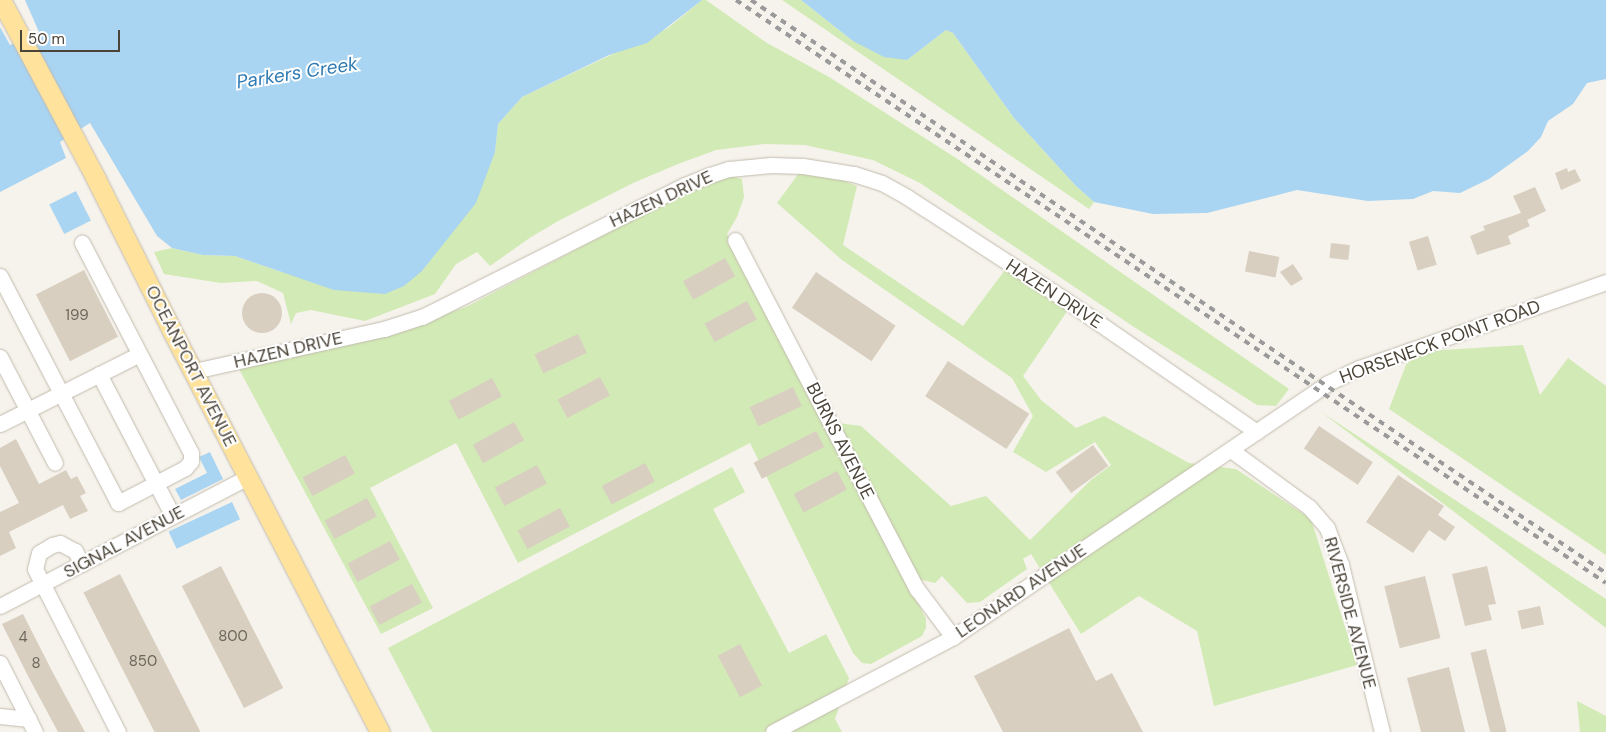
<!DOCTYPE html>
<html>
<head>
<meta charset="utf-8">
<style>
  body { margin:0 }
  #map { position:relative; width:1606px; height:732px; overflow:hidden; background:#f6f3ec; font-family:"DM Sans",sans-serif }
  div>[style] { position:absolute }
  .green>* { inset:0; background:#d2eab5 }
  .water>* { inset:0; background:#a9d4f2; transform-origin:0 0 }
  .building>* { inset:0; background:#d8cfc1; transform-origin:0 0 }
  .round { border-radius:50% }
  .roads { filter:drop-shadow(0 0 1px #c2bbae) drop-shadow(0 0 1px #c2bbae) }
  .minor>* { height:15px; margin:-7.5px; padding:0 7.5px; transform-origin:7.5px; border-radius:7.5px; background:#fff }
  .major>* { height:19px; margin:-9.5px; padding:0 9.5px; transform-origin:9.5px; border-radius:9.5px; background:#ffe39c }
  .rail>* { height:4px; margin-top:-2px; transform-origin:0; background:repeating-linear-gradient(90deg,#9a9a9a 0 6px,transparent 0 12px) }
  span { translate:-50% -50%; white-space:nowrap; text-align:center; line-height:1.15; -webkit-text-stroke:4px #fff; paint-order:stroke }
  .number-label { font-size:15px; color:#6e675b }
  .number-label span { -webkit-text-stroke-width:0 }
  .street-label { font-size:18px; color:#4b4439 }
  .water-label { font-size:19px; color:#2e7ab2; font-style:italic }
  .scale { position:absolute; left:20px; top:30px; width:100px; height:22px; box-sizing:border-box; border:2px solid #4b4439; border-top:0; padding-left:6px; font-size:15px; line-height:18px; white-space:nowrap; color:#4b4439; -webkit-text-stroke:4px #fff; paint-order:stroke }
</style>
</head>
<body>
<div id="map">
  <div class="green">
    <i style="clip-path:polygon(702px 0,706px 0,767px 43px,829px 77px,956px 158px,1289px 389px,1276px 406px,1257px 405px,1134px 327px,920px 183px,873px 160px,805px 145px,764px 144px,716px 150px,678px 164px,633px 183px,560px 220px,531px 237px,490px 266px,477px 252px,456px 264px,435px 294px,365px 321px,311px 310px,296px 313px,291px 324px,283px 293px,257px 281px,221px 283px,164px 274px,154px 252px,172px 248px,203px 255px,235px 256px,281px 272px,422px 271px,446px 240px,489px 165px,495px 152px,498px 124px,522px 97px,668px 28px)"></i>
    <i style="clip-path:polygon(782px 0,801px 0,853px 41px,907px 60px,946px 30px,953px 33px,1014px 118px,1076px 186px,1094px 202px,1089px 209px)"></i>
    <i style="clip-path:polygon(799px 173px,829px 175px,857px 186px,843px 245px,963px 326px,1005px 270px,1068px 310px,1023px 376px,1041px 400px,1076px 428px,1104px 416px,1189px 463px,1236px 469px,1311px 519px,1357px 665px,1214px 706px,1197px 631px,1139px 596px,1081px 634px,1031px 554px,1023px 559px,1027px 569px,980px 602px,967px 603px,942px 576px,935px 583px,922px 580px,909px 585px,926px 619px,926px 628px,922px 636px,871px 664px,862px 663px,853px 653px,750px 443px,518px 563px,456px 443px,370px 488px,433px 608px,381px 634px,239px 369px,386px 336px,468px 306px,696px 187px,728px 175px,742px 179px,744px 197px,737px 217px,727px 234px,824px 421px,861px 426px,951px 506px,986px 496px,1030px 540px,1091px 480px,1111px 465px,1095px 442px,1046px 472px,1013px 452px,1033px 416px,1012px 378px,842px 260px,777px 203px)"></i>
    <i style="clip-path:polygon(1523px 345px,1540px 395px,1568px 358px,1606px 386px,1606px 555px,1389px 409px,1411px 352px)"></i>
    <i style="clip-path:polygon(1321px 412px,1606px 599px,1606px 628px,1453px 511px)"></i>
    <i style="clip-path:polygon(732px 467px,745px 492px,713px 509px,789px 653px,826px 634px,849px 678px,835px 719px,842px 732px,432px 732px,388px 648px)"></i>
    <i style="clip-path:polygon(1577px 701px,1606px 716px,1606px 732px,1580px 732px)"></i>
  </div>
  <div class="water">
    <i style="clip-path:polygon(25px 0,702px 0,647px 43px,609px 55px,522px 97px,498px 124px,495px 152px,476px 203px,422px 271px,404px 286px,385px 294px,334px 290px,235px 256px,203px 255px,172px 248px,157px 236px,90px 123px,60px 142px,66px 158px,0 192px,0 27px,10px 45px,39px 32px)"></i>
    <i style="clip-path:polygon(801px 0,1606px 0,1606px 79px,1587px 83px,1573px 104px,1548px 121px,1541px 137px,1528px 151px,1489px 179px,1460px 193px,1433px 191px,1413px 199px,1368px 201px,1297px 190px,1207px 213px,1153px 214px,1094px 202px,1076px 186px,1014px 118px,953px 33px,946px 30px,907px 60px,884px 57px,853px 41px)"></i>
    <i style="left:76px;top:191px;width:33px;height:30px;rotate:63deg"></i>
    <i style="clip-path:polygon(210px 452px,223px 479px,181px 500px,175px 489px,207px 473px,199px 457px)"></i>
    <i style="left:232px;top:502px;width:19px;height:70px;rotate:65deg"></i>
  </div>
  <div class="building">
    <i style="clip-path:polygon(1567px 168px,1568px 172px,1575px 169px,1581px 181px,1561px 190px,1555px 173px)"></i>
    <i style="clip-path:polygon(1535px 187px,1546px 211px,1527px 220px,1530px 226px,1508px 236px,1511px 244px,1477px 255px,1470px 236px,1485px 230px,1483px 226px,1521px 213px,1513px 196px)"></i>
    <i style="left:1428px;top:236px;width:30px;height:20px;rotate:73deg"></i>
    <i style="left:1331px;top:243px;width:19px;height:15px;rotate:6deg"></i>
    <i style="left:1249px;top:251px;width:31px;height:21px;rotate:11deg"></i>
    <i style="left:725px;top:258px;width:21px;height:48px;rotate:61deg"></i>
    <i style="clip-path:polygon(1293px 264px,1303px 279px,1291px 286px,1280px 272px)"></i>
    <i style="left:84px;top:270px;width:75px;height:54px;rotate:63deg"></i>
    <i style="left:816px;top:272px;width:96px;height:43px;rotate:34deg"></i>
    <i class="round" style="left:242px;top:293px;width:40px;height:40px"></i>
    <i style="left:747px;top:301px;width:21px;height:48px;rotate:62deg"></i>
    <i style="left:578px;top:334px;width:21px;height:48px;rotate:65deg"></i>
    <i style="left:948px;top:361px;width:97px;height:42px;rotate:33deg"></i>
    <i style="left:600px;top:377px;width:21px;height:48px;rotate:62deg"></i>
    <i style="left:492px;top:378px;width:21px;height:49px;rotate:62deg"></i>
    <i style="left:793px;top:387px;width:21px;height:48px;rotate:65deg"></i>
    <i style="left:514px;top:422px;width:21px;height:47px;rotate:61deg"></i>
    <i style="left:1319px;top:426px;width:65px;height:27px;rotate:34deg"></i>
    <i style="left:816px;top:431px;width:18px;height:70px;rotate:63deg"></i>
    <i style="clip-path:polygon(16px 439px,39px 484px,66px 470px,71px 479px,77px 476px,86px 493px,80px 496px,88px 511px,70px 519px,63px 505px,9px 532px,16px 548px,0 556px,0 512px,19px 503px,0 466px,0 448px)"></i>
    <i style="left:1093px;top:445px;width:26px;height:46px;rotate:54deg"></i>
    <i style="left:345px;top:455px;width:21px;height:48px;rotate:62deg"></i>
    <i style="left:645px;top:463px;width:21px;height:49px;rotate:62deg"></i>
    <i style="left:537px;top:465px;width:21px;height:48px;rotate:62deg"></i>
    <i style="left:837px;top:471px;width:21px;height:49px;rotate:62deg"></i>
    <i style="clip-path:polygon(1398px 475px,1444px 506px,1438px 515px,1455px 527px,1445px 541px,1429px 530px,1413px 553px,1366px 522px)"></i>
    <i style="left:367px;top:498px;width:21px;height:48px;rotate:62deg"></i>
    <i style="left:560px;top:508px;width:21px;height:48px;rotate:62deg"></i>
    <i style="left:390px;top:541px;width:21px;height:48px;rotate:62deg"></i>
    <i style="left:221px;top:566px;width:137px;height:44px;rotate:63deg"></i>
    <i style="clip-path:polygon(1487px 566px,1496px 604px,1488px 605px,1492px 620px,1465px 626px,1452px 574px)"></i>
    <i style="left:120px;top:574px;width:178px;height:41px;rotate:63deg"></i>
    <i style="left:1425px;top:576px;width:64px;height:42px;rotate:76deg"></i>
    <i style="left:412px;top:584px;width:21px;height:48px;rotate:62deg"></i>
    <i style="left:1540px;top:606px;width:19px;height:23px;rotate:78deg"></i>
    <i style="clip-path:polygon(23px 614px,52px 671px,85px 732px,58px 732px,28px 676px,2px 624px)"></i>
    <i style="clip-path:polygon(1069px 628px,1096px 681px,1112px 673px,1143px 732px,1003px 732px,974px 676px)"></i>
    <i style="left:740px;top:644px;width:47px;height:25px;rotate:62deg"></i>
    <i style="left:1486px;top:649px;width:85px;height:16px;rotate:76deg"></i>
    <i style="clip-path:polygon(1449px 667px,1465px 732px,1421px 732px,1407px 678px)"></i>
  </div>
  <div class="roads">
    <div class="minor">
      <i style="left:735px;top:240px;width:394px;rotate:62.5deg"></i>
      <i style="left:917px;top:589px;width:60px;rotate:53.1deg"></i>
      <i style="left:0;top:276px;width:256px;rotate:62.5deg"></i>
      <i style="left:118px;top:503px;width:76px;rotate:-27.6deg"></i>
      <i style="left:185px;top:468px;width:9px;rotate:-49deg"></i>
      <i style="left:191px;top:461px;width:8px;rotate:-90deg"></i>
      <i style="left:191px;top:453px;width:237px;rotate:-117.4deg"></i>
      <i style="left:0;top:357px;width:119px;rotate:62.6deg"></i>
      <i style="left:194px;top:371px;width:195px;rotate:-12.5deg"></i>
      <i style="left:384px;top:329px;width:40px;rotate:-18deg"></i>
      <i style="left:422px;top:317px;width:294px;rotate:-26.7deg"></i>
      <i style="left:685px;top:185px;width:24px;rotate:-22deg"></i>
      <i style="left:707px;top:176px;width:23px;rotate:-18deg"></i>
      <i style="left:729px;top:169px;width:42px;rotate:-5.4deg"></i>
      <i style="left:771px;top:165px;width:32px;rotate:2deg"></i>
      <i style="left:803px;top:166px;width:52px;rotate:8.9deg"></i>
      <i style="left:854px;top:174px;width:29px;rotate:18deg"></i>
      <i style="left:882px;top:183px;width:29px;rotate:29deg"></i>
      <i style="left:907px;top:197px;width:187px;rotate:33deg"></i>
      <i style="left:1064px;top:299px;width:234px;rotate:34.6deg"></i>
      <i style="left:99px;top:374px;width:160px;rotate:62.5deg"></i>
      <i style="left:0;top:424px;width:154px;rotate:-26.6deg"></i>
      <i style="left:1231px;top:450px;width:97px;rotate:36.2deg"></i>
      <i style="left:1309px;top:507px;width:28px;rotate:49deg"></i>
      <i style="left:1327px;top:528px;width:40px;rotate:69deg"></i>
      <i style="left:1341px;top:565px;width:172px;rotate:76.2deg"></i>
      <i style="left:82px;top:564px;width:15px;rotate:-118deg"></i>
      <i style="left:75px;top:551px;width:17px;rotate:-152deg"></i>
      <i style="left:60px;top:543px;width:8px;rotate:166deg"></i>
      <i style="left:52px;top:545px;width:15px;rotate:148deg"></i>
      <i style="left:39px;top:553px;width:16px;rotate:104deg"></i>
      <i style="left:35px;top:569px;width:183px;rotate:63deg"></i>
      <i style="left:0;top:606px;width:280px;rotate:-27.5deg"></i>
      <i style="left:0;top:663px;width:77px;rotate:63.1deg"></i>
      <i style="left:0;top:716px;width:29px;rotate:6deg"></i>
      <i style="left:773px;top:732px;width:204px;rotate:-27.8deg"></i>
      <i style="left:953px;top:637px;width:451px;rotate:-34.1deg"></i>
      <i style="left:1326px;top:384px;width:37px;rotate:-26deg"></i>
      <i style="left:1359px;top:368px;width:262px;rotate:-19.2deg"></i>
    </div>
    <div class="major">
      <i style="left:1px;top:0;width:203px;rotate:62deg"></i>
      <i style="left:96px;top:179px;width:168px;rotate:63.4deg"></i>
      <i style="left:171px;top:329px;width:454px;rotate:62.6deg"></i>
    </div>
  </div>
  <div class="rail">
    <i style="left:736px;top:0;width:1047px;rotate:33.83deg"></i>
    <i style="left:751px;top:0;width:1029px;rotate:33.83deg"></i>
  </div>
  <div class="number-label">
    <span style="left:77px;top:316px">199</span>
    <span style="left:233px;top:637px">800</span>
    <span style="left:23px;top:638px">4</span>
    <span style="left:143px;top:662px">850</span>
    <span style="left:36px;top:664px">8</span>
  </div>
  <div class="street-label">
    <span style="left:661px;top:199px;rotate:-25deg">HAZEN DRIVE</span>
    <span style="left:1054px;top:294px;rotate:33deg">HAZEN DRIVE</span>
    <span style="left:1440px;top:342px;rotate:-20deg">HORSENECK POINT ROAD</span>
    <span style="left:288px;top:350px;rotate:-13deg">HAZEN DRIVE</span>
    <span style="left:191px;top:366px;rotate:63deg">OCEANPORT AVENUE</span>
    <span style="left:840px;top:441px;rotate:63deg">BURNS AVENUE</span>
    <span style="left:124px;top:542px;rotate:-28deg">SIGNAL AVENUE</span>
    <span style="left:1021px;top:591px;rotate:-34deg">LEONARD AVENUE</span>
    <span style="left:1350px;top:613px;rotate:75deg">RIVERSIDE AVENUE</span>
  </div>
  <div class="water-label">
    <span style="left:297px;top:73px;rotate:-9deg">Parkers Creek</span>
  </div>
  <div class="scale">50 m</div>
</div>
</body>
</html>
